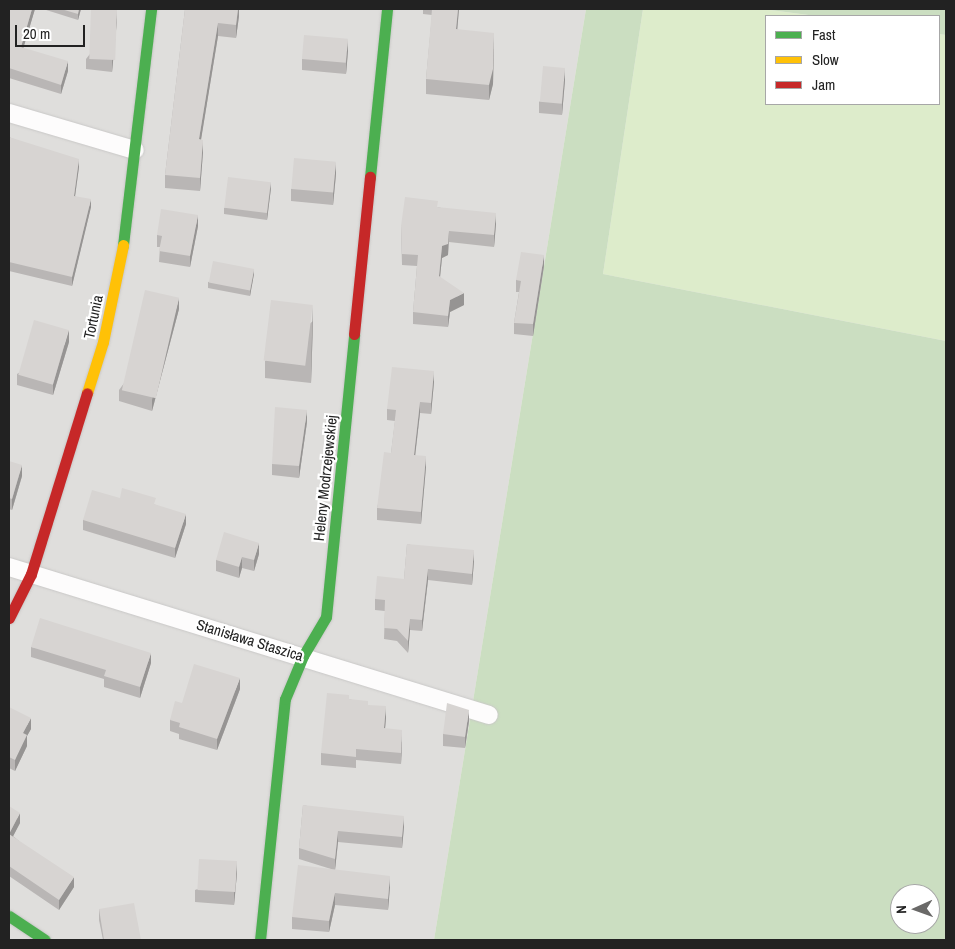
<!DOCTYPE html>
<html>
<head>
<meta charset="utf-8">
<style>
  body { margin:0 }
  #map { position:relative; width:955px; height:949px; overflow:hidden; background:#f0eeeb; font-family:"Archivo Narrow",sans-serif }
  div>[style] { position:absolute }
  .residential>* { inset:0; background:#dfdedc }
  .grass>* { inset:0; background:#ddeccb }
  .forest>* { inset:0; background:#cbdec1 }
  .roads { filter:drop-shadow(0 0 1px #c9c8c7) drop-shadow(0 0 1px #c9c8c7) }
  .street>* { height:18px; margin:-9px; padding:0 9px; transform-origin:9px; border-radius:9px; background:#fdfcfc }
  .fast>* { height:11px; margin:-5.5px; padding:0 5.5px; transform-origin:5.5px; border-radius:5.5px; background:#4caf50 }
  .slow>* { height:11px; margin:-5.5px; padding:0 5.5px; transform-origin:5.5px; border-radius:5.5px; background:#ffc107 }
  .jam>* { height:11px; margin:-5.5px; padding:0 5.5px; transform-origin:5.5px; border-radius:5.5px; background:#c62828 }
  .wall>* { inset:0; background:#b9b6b5 }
  .shaded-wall>* { inset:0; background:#969493 }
  .building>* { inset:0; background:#d7d4d2; transform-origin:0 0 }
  span { translate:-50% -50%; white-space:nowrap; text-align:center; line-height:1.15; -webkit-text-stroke:4.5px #fff; paint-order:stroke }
  .street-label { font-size:15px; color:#222 }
  .frame { position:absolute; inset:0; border:10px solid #222; pointer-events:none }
  .legend { position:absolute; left:765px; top:15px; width:175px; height:90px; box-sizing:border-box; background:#fff; border:1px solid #a7a7a7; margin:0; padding:6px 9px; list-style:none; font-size:15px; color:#222 }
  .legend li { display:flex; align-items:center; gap:10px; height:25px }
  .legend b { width:25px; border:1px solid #a7a7a7 }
  .north { position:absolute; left:890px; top:884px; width:50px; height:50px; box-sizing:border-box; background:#fff; border:1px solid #a7a7a7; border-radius:50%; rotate:268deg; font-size:14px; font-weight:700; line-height:20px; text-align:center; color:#222 }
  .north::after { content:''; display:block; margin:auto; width:18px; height:22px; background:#6a6968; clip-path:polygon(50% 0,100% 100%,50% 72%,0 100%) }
  .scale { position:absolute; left:15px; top:25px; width:70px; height:22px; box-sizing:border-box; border:2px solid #222; border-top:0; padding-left:6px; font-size:15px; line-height:18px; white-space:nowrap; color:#222; -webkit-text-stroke:4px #fff; paint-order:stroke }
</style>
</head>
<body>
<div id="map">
  <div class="residential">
    <i style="clip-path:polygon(9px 9px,586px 9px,434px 940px,9px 940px)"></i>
  </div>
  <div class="grass">
    <i style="clip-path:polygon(643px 9px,763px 9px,816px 16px,766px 16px,766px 104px,939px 104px,939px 34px,946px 35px,946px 341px,603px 274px)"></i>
  </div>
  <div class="forest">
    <i style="clip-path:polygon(evenodd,586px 9px,643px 9px,603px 274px,946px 341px,946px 940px,434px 940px,586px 9px,900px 894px,930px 894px,930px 924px,900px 924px,900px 894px)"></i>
    <i style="clip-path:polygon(763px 9px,946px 9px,946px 35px,939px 34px,939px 16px,816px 16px)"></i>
  </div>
  <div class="roads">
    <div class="street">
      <i style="left:9px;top:113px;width:131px;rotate:16.4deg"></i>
      <i style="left:9px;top:567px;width:502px;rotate:17.14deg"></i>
    </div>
    <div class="fast">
      <i style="left:370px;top:177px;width:169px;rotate:-84.2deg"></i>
      <i style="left:123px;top:245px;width:238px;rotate:-83.2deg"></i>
      <i style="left:9px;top:916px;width:43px;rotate:33.7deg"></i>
      <i style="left:260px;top:940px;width:242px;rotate:-84.1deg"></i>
      <i style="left:285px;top:699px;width:47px;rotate:-67.3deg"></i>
      <i style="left:303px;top:656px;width:45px;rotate:-59.5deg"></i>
      <i style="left:326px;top:617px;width:284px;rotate:-84.3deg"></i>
    </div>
    <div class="slow">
      <i style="left:87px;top:393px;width:53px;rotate:-72.6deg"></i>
      <i style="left:103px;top:342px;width:99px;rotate:-78.3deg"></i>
    </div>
    <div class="jam">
      <i style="left:354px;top:334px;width:158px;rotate:-84.2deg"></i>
      <i style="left:9px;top:618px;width:49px;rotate:-63.4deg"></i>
      <i style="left:31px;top:574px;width:189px;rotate:-72.8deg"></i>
    </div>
  </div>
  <div class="wall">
    <i style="clip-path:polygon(9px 9px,35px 9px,23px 48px,68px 71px,61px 94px,9px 78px)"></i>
    <i style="clip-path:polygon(43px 9px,81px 9px,78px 20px)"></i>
    <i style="clip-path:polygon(185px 9px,239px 9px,239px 16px,236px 38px,218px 36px,201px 139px,203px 152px,200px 191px,165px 188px,165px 175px)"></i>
    <i style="clip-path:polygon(423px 9px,459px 9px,457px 29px,494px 49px,493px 84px,489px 100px,426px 94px,426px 79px,432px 15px,423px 14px)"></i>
    <i style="clip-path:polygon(117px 20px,112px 72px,86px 69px,86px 59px)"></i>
    <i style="clip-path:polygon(348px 51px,346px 74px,302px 70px,302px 59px)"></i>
    <i style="clip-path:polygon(565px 80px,562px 115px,539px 113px,539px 102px)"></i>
    <i style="clip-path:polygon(9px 137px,79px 167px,75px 196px,91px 207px,72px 286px,9px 271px)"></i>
    <i style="clip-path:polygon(336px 174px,333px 205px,291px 201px,291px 189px)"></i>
    <i style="clip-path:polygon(271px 188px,267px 220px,224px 214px,224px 208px)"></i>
    <i style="clip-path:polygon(438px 207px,496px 224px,494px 247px,449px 242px,448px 255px,442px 258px,440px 277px,464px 305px,450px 312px,448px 327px,413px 324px,413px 312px,417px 266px,402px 265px,401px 226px)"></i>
    <i style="clip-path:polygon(198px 226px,190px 267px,159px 262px,160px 247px,157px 247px,157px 235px)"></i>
    <i style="clip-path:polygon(544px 266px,533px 336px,514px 334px,514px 323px,519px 292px,516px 292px,516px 280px)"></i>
    <i style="clip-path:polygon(254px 274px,250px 296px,208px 288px,208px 282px)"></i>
    <i style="clip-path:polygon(179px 309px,152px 411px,119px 401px,119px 390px)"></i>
    <i style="clip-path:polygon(313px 321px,311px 383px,265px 378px,265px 361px)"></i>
    <i style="clip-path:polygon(69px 342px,53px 395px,17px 385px,17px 374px)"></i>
    <i style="clip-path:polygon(434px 382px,431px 414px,420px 413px,415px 455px,426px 467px,421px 524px,377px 520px,377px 508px,391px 453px,395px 421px,387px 420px,387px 409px)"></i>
    <i style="clip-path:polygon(307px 422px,299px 478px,272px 475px,272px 464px)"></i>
    <i style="clip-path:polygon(9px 461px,22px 476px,12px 510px,9px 509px)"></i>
    <i style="clip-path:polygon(120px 498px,156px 505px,186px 524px,175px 558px,83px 530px,83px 520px)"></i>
    <i style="clip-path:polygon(407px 544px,474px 561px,472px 585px,428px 580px,422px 631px,410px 630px,408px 653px,397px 641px,384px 639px,385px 611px,375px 610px,375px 599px,404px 579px)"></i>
    <i style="clip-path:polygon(259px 554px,254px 571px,242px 568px,239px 578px,216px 571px,216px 560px)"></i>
    <i style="clip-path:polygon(31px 647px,151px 663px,140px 698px,104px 687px,104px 679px,31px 657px)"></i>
    <i style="clip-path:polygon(240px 689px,217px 750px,179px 739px,179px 734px,170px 731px,170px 720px,182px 703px)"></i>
    <i style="clip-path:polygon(349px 699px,368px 705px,386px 718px,385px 729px,402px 742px,401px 764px,356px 760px,356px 768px,321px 765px,321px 753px)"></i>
    <i style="clip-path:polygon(9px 707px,31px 729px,27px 736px,27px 746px,15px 771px,9px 768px)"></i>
    <i style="clip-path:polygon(469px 721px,465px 748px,443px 746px,443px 734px)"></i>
    <i style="clip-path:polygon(303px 805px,404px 827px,402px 848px,338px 842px,335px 870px,390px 887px,388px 910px,335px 905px,329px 932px,292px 929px,292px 917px,331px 869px,299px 859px,299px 848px)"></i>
    <i style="clip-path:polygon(9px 806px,20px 823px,13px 836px,74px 887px,59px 910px,9px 876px)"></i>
    <i style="clip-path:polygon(237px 873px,234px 905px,195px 902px,195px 890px)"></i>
    <i style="clip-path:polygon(99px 909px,141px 940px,103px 940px,99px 920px)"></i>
  </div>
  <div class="shaded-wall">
    <i style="clip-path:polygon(32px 9px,35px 9px,21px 56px,21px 47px)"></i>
    <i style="clip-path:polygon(79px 9px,81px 9px,78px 20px,78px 14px)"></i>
    <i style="clip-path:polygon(238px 9px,239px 9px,239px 16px,236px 38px,236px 25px)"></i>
    <i style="clip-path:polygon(458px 9px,459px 9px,456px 45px,456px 29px)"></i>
    <i style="clip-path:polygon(117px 10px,117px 20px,112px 72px,112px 62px)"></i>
    <i style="clip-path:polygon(218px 23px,218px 36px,199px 152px,199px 139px)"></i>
    <i style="clip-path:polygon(494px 33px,493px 84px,489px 100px,489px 85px)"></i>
    <i style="clip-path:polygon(348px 39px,348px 51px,346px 74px,346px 63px)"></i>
    <i style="clip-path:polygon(68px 61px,68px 71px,61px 94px,61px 85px)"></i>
    <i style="clip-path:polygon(565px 68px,565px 80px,562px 115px,562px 104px)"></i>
    <i style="clip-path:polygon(203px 140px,203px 152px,200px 191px,200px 178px)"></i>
    <i style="clip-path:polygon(79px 159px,79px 167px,74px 204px,74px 196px)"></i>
    <i style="clip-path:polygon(336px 162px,336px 174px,333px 205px,333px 194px)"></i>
    <i style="clip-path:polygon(271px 182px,271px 188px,267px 220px,267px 214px)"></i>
    <i style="clip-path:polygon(91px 199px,91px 207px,72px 286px,72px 277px)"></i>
    <i style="clip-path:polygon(496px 213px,496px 224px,494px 247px,494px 235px)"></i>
    <i style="clip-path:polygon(198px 215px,198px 226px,190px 267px,190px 256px)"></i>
    <i style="clip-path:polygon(449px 231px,448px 255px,442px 258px,439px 287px,439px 276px,442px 246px)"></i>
    <i style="clip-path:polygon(544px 255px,544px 266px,533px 336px,533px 324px)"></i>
    <i style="clip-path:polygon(254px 269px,254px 274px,250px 296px,250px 291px)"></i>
    <i style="clip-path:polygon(464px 293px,464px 305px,450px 312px,448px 327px,448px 316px,450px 300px)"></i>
    <i style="clip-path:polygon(179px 298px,179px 309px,152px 411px,152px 400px)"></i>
    <i style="clip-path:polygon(313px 305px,313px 321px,311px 383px,311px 366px)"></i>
    <i style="clip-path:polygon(69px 330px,69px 342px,53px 395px,53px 384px)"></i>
    <i style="clip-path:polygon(434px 371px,434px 382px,431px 414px,431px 403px)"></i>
    <i style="clip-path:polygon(420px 402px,420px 413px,414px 466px,414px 455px)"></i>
    <i style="clip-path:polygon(307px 410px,307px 422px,299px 478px,299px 466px)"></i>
    <i style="clip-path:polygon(426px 456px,426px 467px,421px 524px,421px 512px)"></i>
    <i style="clip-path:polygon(22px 465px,22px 476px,12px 510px,12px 499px)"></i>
    <i style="clip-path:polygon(186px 514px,186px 524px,175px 558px,175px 548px)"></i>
    <i style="clip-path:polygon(259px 543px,259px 554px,254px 571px,254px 560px)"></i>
    <i style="clip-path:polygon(474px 550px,474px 561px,472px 585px,472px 574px)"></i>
    <i style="clip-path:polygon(242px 557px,242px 568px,239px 578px,239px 567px)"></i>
    <i style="clip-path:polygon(428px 569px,428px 580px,422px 631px,422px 620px)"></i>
    <i style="clip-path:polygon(410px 619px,410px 630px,408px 653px,408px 641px)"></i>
    <i style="clip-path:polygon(151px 653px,151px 663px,140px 698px,140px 687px)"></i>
    <i style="clip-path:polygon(240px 678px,240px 689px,217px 750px,217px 739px)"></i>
    <i style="clip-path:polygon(386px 706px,386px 718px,384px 740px,384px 728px)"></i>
    <i style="clip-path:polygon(469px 710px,469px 721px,465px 748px,465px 737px)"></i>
    <i style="clip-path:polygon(31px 718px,31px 729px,27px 736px,27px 746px,15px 771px,15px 760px,23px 733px)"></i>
    <i style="clip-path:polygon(402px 730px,402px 742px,401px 764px,401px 753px)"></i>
    <i style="clip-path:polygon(20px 813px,20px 823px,9px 844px,9px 834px)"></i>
    <i style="clip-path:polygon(404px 816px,404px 827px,402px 848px,402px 837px)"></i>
    <i style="clip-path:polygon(338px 831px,338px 842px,335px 870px,335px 859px)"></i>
    <i style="clip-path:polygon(237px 861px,237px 873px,234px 905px,234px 894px)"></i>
    <i style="clip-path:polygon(390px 876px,390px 887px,388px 910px,388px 899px)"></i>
    <i style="clip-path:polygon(74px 877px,74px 887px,59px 910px,59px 900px)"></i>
    <i style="clip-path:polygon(335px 893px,335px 905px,329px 932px,329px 921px)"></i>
  </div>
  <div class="building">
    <i style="clip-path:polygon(9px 9px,32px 9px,21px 47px,68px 61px,61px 85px,9px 68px)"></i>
    <i style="clip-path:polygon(61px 9px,79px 9px,78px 14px)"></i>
    <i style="left:91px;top:9px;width:26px;height:50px;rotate:2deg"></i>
    <i style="clip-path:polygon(185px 9px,238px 9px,236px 25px,218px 23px,199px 139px,203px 140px,200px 178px,165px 175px)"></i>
    <i style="clip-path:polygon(432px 9px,458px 9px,456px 29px,494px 33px,493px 69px,489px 85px,426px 79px)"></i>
    <i style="left:304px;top:35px;width:44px;height:24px;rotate:5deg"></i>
    <i style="left:543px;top:66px;width:22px;height:36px;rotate:5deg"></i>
    <i style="clip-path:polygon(9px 137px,79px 159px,74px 196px,91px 199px,72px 277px,9px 262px)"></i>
    <i style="left:294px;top:158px;width:42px;height:31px;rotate:5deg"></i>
    <i style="left:228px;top:177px;width:43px;height:31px;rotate:7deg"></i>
    <i style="clip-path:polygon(405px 197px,438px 201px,437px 207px,496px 213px,494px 235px,449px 231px,448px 244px,442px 246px,439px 276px,464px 293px,450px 300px,448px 316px,413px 312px,418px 255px,402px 254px,401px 226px)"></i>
    <i style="clip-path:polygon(161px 209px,198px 215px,190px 256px,159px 251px,162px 236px,157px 235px)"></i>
    <i style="clip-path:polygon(521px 252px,544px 255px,533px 324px,514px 323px,521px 281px,516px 280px)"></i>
    <i style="left:213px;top:261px;width:42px;height:22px;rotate:11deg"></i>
    <i style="left:145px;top:290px;width:35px;height:103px;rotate:13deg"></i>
    <i style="left:271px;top:300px;width:42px;height:61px;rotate:7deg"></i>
    <i style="left:34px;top:320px;width:36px;height:57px;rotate:16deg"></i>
    <i style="clip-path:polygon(392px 367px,434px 371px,431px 403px,420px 402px,414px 455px,426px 456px,421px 512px,377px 508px,384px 452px,391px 453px,396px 410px,387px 409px)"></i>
    <i style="clip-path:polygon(275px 407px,307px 410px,299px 466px,272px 464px)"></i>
    <i style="clip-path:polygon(9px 461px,22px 465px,12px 499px,9px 498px)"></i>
    <i style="clip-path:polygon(122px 488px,156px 498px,154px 504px,186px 514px,175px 548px,83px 520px,92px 490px,120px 498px)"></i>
    <i style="clip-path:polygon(224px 532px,259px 543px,254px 560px,242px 557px,239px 567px,216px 560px)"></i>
    <i style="clip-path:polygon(407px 544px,474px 550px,472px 574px,428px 569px,422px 620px,410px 619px,408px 641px,397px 629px,384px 628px,385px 600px,375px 599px,377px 576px,404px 579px)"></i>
    <i style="clip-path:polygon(40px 618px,151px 653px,140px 687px,104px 676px,106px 670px,31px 647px)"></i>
    <i style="clip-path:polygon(194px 664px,240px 678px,217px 739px,179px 727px,180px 723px,170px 720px,175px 701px,182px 703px)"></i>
    <i style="clip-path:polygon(327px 693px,349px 695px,349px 699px,368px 701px,368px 705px,386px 706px,384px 728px,402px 730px,401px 753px,356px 749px,356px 757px,321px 753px)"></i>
    <i style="clip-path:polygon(447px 703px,469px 710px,465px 737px,443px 734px)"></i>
    <i style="clip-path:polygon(9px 707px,31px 718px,23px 733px,27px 735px,15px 760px,9px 757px)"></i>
    <i style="clip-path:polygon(303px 805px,404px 816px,402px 837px,338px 831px,335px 859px,299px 848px)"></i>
    <i style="clip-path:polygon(9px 806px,20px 813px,9px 834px,74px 877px,59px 900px,9px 866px)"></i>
    <i style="left:199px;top:859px;width:38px;height:31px;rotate:3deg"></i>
    <i style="clip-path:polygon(298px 865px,390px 876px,388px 899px,335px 893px,329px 921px,292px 917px)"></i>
    <i style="clip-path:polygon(134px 903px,141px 940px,104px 940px,99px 909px)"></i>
  </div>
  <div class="street-label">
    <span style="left:93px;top:317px;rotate:-78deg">Tortunia</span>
    <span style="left:325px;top:478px;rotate:-84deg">Heleny Modrzejewskiej</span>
    <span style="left:250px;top:640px;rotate:17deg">Stanisława Staszica</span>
  </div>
  <div class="frame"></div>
  <ul class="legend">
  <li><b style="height:6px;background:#4caf50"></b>Fast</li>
  <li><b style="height:6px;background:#ffc107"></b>Slow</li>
  <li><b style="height:6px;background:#c62828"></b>Jam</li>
  </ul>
  <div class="north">N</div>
  <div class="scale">20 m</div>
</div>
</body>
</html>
